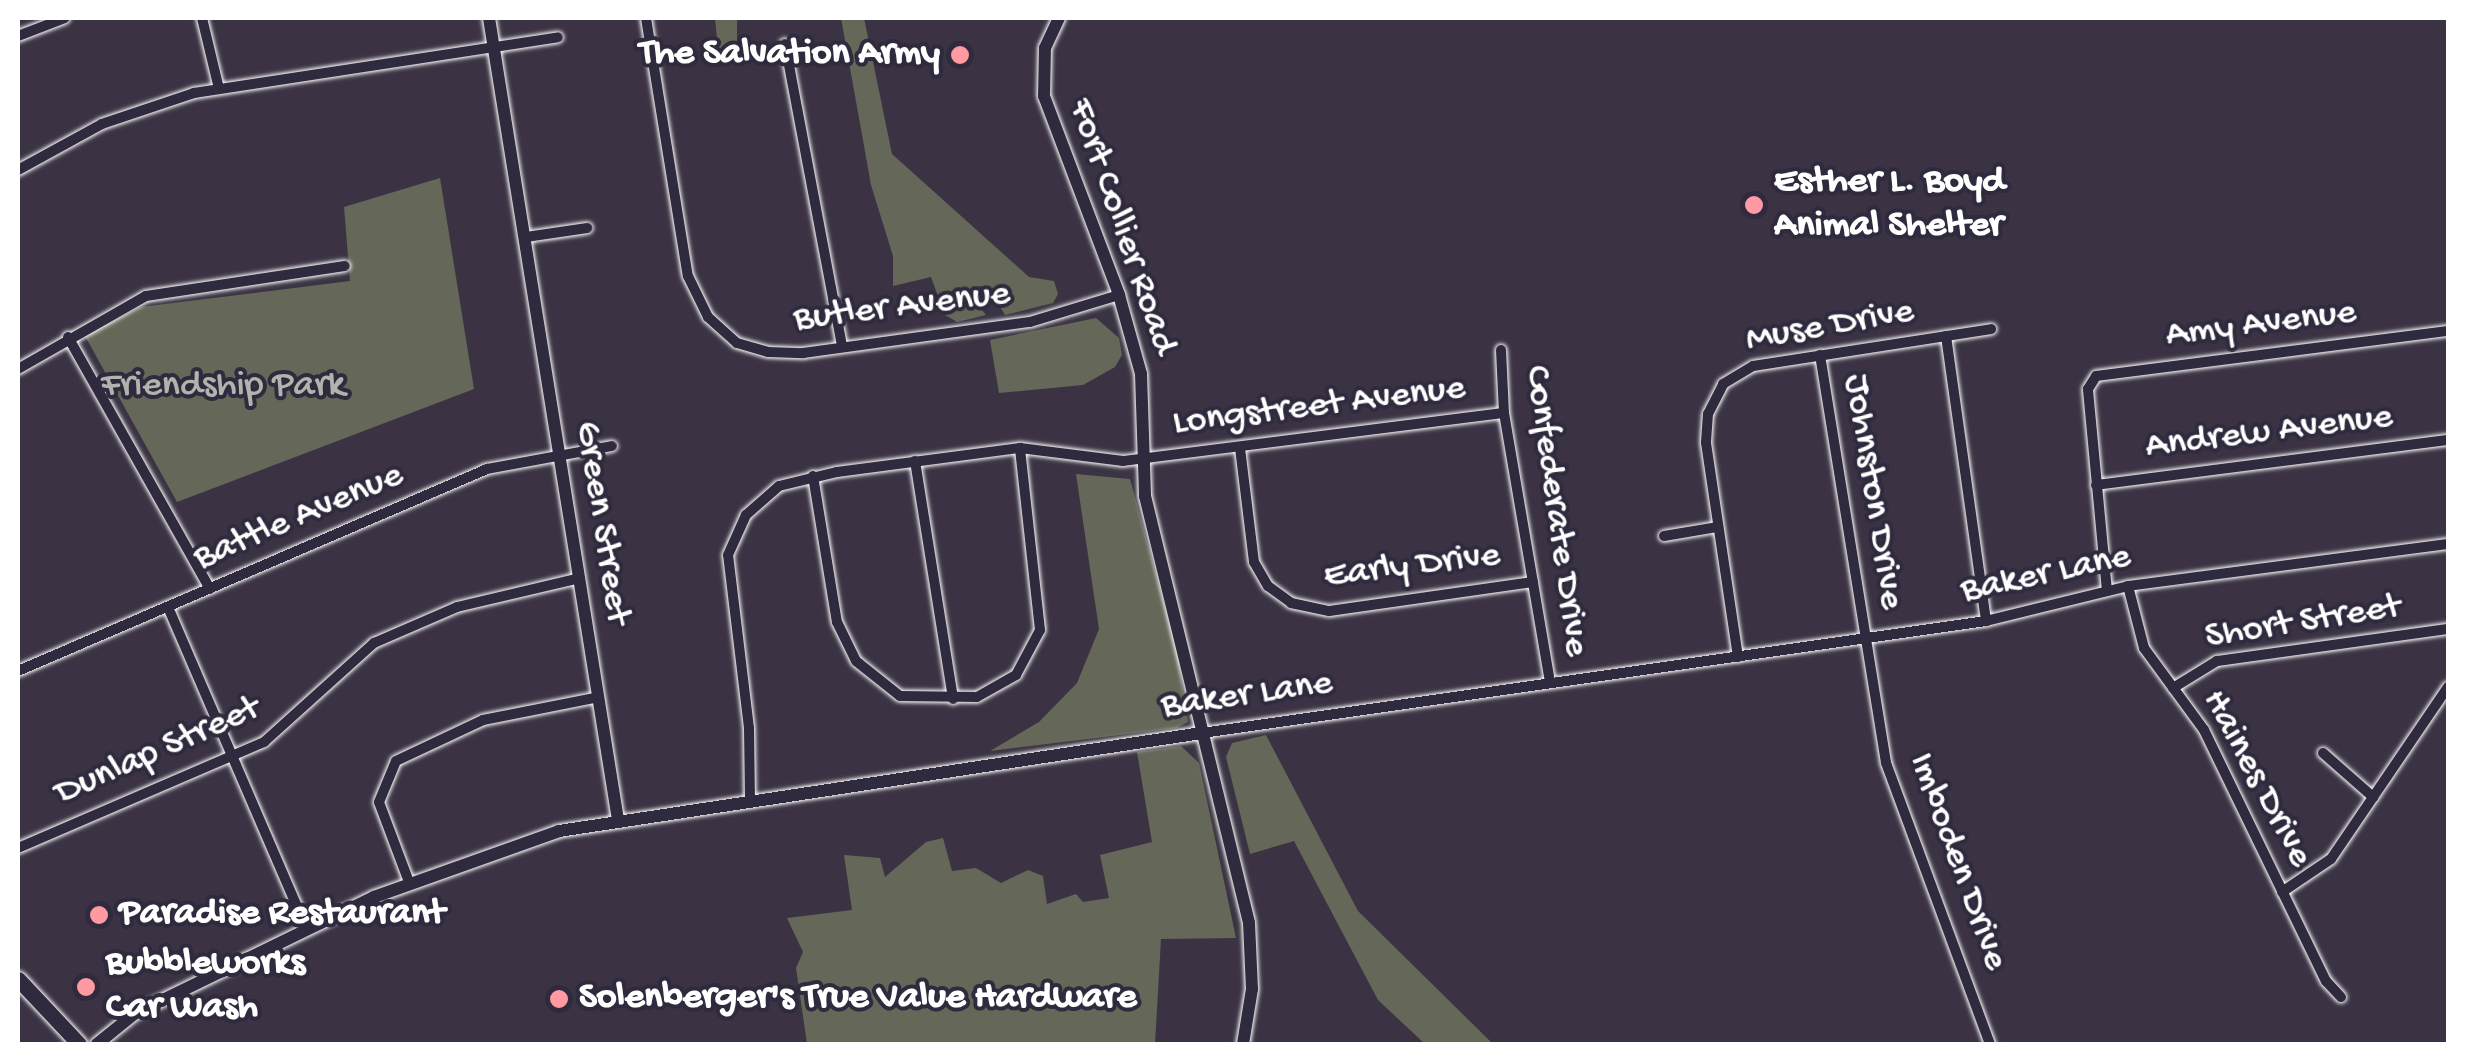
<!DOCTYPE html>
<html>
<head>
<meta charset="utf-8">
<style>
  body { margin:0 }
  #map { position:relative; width:2466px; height:1062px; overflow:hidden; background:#3b3343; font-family:"Gochi Hand",sans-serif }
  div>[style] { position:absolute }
  .green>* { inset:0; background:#656758 }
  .roads { filter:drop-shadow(0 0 2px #fff) drop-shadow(0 0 2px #fff) }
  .minor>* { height:10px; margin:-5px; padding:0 5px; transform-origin:5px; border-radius:5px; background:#2f2a3d }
  .tertiary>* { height:12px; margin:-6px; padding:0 6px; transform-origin:6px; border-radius:6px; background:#2f2a3d }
  .primary>* { height:15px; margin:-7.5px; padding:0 7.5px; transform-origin:7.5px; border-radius:7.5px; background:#2f2a3d }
  .dots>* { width:28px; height:28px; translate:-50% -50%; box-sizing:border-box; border:5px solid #2f2a3d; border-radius:50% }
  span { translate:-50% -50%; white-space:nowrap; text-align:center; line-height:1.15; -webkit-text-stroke:8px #2f2a3d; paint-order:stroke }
  .poi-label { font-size:38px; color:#fff; font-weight:700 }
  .right { translate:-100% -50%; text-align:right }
  .left { translate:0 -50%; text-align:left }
  .street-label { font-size:38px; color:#fff }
  .park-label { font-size:38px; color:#b2b3ac }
  .frame { position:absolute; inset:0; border:20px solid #fff; pointer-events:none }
</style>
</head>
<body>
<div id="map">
  <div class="green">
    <i style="clip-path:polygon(715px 18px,737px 18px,737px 59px,719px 60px)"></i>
    <i style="clip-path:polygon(841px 18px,864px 18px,892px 154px,1029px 277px,1054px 281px,1058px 294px,1053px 303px,1005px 315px,989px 288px,979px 286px,973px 298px,986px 315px,957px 322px,945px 315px,931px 277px,893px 286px,893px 256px,871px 185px)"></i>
    <i style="clip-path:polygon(440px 178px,474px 389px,177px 502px,85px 336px,141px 307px,350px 281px,344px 207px)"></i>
    <i style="clip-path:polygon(1096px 318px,1119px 338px,1122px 355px,1115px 367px,1083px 385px,999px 393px,990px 340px)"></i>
    <i style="clip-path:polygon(1076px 474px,1130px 479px,1177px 651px,1188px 722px,1177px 728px,990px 751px,1039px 722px,1077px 683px,1099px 629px)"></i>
    <i style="clip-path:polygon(1266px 735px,1358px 911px,1493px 1044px,1425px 1044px,1378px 1000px,1294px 841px,1250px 854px,1226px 757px,1232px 743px)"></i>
    <i style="clip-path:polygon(1181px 746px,1199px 763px,1236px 938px,1161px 939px,1155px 1044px,807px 1044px,796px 968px,803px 952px,787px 918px,852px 910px,844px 855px,880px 858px,885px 877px,926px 842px,943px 838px,952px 871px,976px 868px,1001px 883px,1028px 870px,1043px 876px,1047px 904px,1076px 894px,1083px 902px,1109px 898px,1100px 855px,1152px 842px,1137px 752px)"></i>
  </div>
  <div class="roads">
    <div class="minor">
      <i style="left:202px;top:18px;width:73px;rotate:76.5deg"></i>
      <i style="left:646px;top:18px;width:261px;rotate:80.8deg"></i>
      <i style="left:688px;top:276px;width:46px;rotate:64deg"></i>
      <i style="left:708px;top:317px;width:39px;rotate:42deg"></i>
      <i style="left:737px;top:343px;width:32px;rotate:16deg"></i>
      <i style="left:768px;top:352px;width:35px;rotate:2deg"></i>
      <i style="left:803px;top:353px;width:229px;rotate:-7.8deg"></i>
      <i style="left:1030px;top:322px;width:93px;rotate:-16.9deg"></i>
      <i style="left:18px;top:36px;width:50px;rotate:-21deg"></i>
      <i style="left:785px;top:44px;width:308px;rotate:79.3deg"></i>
      <i style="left:18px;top:170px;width:96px;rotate:-28.7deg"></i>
      <i style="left:102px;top:124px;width:97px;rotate:-18.6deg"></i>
      <i style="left:194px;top:93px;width:368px;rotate:-8.7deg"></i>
      <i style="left:526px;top:237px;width:62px;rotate:-8.4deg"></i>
      <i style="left:1946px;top:336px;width:288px;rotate:82deg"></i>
      <i style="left:68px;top:337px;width:289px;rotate:60.6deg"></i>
      <i style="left:1501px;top:350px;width:63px;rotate:87.3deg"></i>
      <i style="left:1504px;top:413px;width:272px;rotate:80.3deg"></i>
      <i style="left:1820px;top:355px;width:413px;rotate:80.8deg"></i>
      <i style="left:1886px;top:763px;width:300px;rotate:69.7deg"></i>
      <i style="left:18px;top:369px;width:147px;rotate:-29.7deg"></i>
      <i style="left:146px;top:296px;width:201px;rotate:-8.6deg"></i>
      <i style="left:1240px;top:448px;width:115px;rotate:83deg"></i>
      <i style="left:1254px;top:562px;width:28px;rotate:60deg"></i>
      <i style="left:1268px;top:586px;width:29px;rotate:36deg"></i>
      <i style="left:1291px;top:603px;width:39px;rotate:12deg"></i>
      <i style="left:1329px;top:611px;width:206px;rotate:-8.1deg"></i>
      <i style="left:915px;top:461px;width:241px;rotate:80.9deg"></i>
      <i style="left:813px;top:476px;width:148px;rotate:80.7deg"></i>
      <i style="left:837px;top:622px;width:43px;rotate:64deg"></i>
      <i style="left:856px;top:661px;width:56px;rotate:38.5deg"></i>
      <i style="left:900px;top:696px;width:77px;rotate:0.7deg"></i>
      <i style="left:977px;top:697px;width:45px;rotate:-29.4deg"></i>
      <i style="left:1016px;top:675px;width:51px;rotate:-61.9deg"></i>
      <i style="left:1040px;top:630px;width:183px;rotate:-96.3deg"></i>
      <i style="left:2096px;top:485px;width:355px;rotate:-7.3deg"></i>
      <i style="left:1664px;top:536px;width:55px;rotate:-9.5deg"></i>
      <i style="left:2128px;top:586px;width:64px;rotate:75.5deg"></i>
      <i style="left:2144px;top:648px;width:102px;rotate:53.8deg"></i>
      <i style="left:2204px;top:730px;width:279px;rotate:64.1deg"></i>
      <i style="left:2326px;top:981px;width:22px;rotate:47deg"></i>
      <i style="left:2107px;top:591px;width:203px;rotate:-95.4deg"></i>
      <i style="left:2088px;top:389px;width:15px;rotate:-58deg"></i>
      <i style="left:2096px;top:376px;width:355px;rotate:-7.3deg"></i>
      <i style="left:168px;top:607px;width:351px;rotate:66.7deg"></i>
      <i style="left:1738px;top:657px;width:217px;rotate:-98.5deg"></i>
      <i style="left:1706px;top:442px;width:28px;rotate:-86deg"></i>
      <i style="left:1708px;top:414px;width:34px;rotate:-63deg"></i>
      <i style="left:1723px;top:384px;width:35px;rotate:-31deg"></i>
      <i style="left:1753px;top:366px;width:241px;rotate:-8.8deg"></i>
      <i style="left:18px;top:671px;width:511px;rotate:-23.3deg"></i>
      <i style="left:487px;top:469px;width:127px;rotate:-10.4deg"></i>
      <i style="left:2173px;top:688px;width:52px;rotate:-31.5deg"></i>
      <i style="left:2217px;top:661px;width:233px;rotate:-7.9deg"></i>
      <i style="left:1202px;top:733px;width:792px;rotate:-8.13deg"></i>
      <i style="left:1986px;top:621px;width:146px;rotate:-13.8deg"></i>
      <i style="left:2128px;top:586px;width:323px;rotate:-7.5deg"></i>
      <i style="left:2323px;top:753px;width:67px;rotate:41.3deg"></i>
      <i style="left:750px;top:800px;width:72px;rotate:-90.8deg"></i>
      <i style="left:749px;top:728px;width:174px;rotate:-96.9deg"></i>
      <i style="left:728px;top:555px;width:44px;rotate:-65.8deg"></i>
      <i style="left:746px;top:515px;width:44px;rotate:-41.3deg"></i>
      <i style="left:779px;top:486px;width:60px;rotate:-13.6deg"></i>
      <i style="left:837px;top:472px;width:185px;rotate:-7.5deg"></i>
      <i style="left:1020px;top:448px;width:104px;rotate:7.2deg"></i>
      <i style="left:1123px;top:461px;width:384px;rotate:-7.2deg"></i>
      <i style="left:18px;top:848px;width:268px;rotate:-23.3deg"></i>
      <i style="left:264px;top:742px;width:148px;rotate:-42deg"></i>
      <i style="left:374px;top:643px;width:90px;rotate:-23.4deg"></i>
      <i style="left:457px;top:607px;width:126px;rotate:-13.3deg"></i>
      <i style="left:409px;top:882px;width:85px;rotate:-110.6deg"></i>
      <i style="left:379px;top:802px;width:44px;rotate:-67.5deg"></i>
      <i style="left:396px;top:761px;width:96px;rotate:-25.2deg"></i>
      <i style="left:483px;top:720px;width:118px;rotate:-11.2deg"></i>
      <i style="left:2282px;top:892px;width:59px;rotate:-34deg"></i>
      <i style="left:2331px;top:859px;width:208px;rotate:-55.8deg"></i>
    </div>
    <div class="tertiary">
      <i style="left:489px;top:18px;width:812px;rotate:80.86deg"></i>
      <i style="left:1059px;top:18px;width:33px;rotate:115deg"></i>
      <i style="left:1045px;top:48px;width:48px;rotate:91.2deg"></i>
      <i style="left:1044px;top:96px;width:213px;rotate:69.3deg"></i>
      <i style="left:1119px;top:295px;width:82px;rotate:74.4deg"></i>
      <i style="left:1141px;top:374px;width:122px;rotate:88.1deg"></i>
      <i style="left:1145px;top:496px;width:439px;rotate:76.3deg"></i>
      <i style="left:1249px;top:923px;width:66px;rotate:87.4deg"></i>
      <i style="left:1252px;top:989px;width:56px;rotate:99.3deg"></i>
      <i style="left:97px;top:1044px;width:48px;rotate:-39deg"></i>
      <i style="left:134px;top:1014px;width:267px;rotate:-26deg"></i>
      <i style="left:374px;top:897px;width:196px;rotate:-19.6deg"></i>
      <i style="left:559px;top:831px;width:650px;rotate:-8.67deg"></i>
    </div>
    <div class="primary">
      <i style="left:18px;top:979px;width:89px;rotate:46.8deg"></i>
    </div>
  </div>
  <div class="dots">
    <i style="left:960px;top:55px;background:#ff9aa2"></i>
    <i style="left:1754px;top:205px;background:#ff9aa2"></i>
    <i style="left:99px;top:915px;background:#ff9aa2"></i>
    <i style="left:86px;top:987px;background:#ff9aa2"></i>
    <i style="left:559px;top:999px;background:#ff9aa2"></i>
  </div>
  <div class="poi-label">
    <span class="right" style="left:940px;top:55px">The Salvation Army</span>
    <span class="left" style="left:1774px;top:205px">Esther L. Boyd<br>Animal Shelter</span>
    <span class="left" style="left:119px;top:915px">Paradise Restaurant</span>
    <span class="left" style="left:106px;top:987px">Bubbleworks<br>Car Wash</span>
    <span class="left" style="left:579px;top:999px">Solenberger's True Value Hardware</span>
  </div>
  <div class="street-label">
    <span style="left:1121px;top:227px;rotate:71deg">Fort Collier Road</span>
    <span style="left:902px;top:308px;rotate:-7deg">Butler Avenue</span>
    <span style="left:2261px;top:325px;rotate:-7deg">Amy Avenue</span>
    <span style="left:1830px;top:327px;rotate:-10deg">Muse Drive</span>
    <span style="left:1319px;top:407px;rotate:-7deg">Longstreet Avenue</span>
    <span style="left:2269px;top:433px;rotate:-7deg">Andrew Avenue</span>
    <span style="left:1872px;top:492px;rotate:81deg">Johnston Drive</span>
    <span style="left:1555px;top:511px;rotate:82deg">Confederate Drive</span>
    <span style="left:299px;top:518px;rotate:-23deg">Battle Avenue</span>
    <span style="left:601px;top:523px;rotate:81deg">Green Street</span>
    <span style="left:1412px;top:567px;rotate:-7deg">Early Drive</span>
    <span style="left:2046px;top:575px;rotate:-12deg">Baker Lane</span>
    <span style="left:2303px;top:623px;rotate:-9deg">Short Street</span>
    <span style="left:1247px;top:696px;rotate:-8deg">Baker Lane</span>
    <span style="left:158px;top:752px;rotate:-24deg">Dunlap Street</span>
    <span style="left:2256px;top:779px;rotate:62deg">Haines Drive</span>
    <span style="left:1957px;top:862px;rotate:70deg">Imboden Drive</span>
  </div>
  <div class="park-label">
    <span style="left:223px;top:387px">Friendship Park</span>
  </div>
  <div class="frame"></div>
</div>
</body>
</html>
